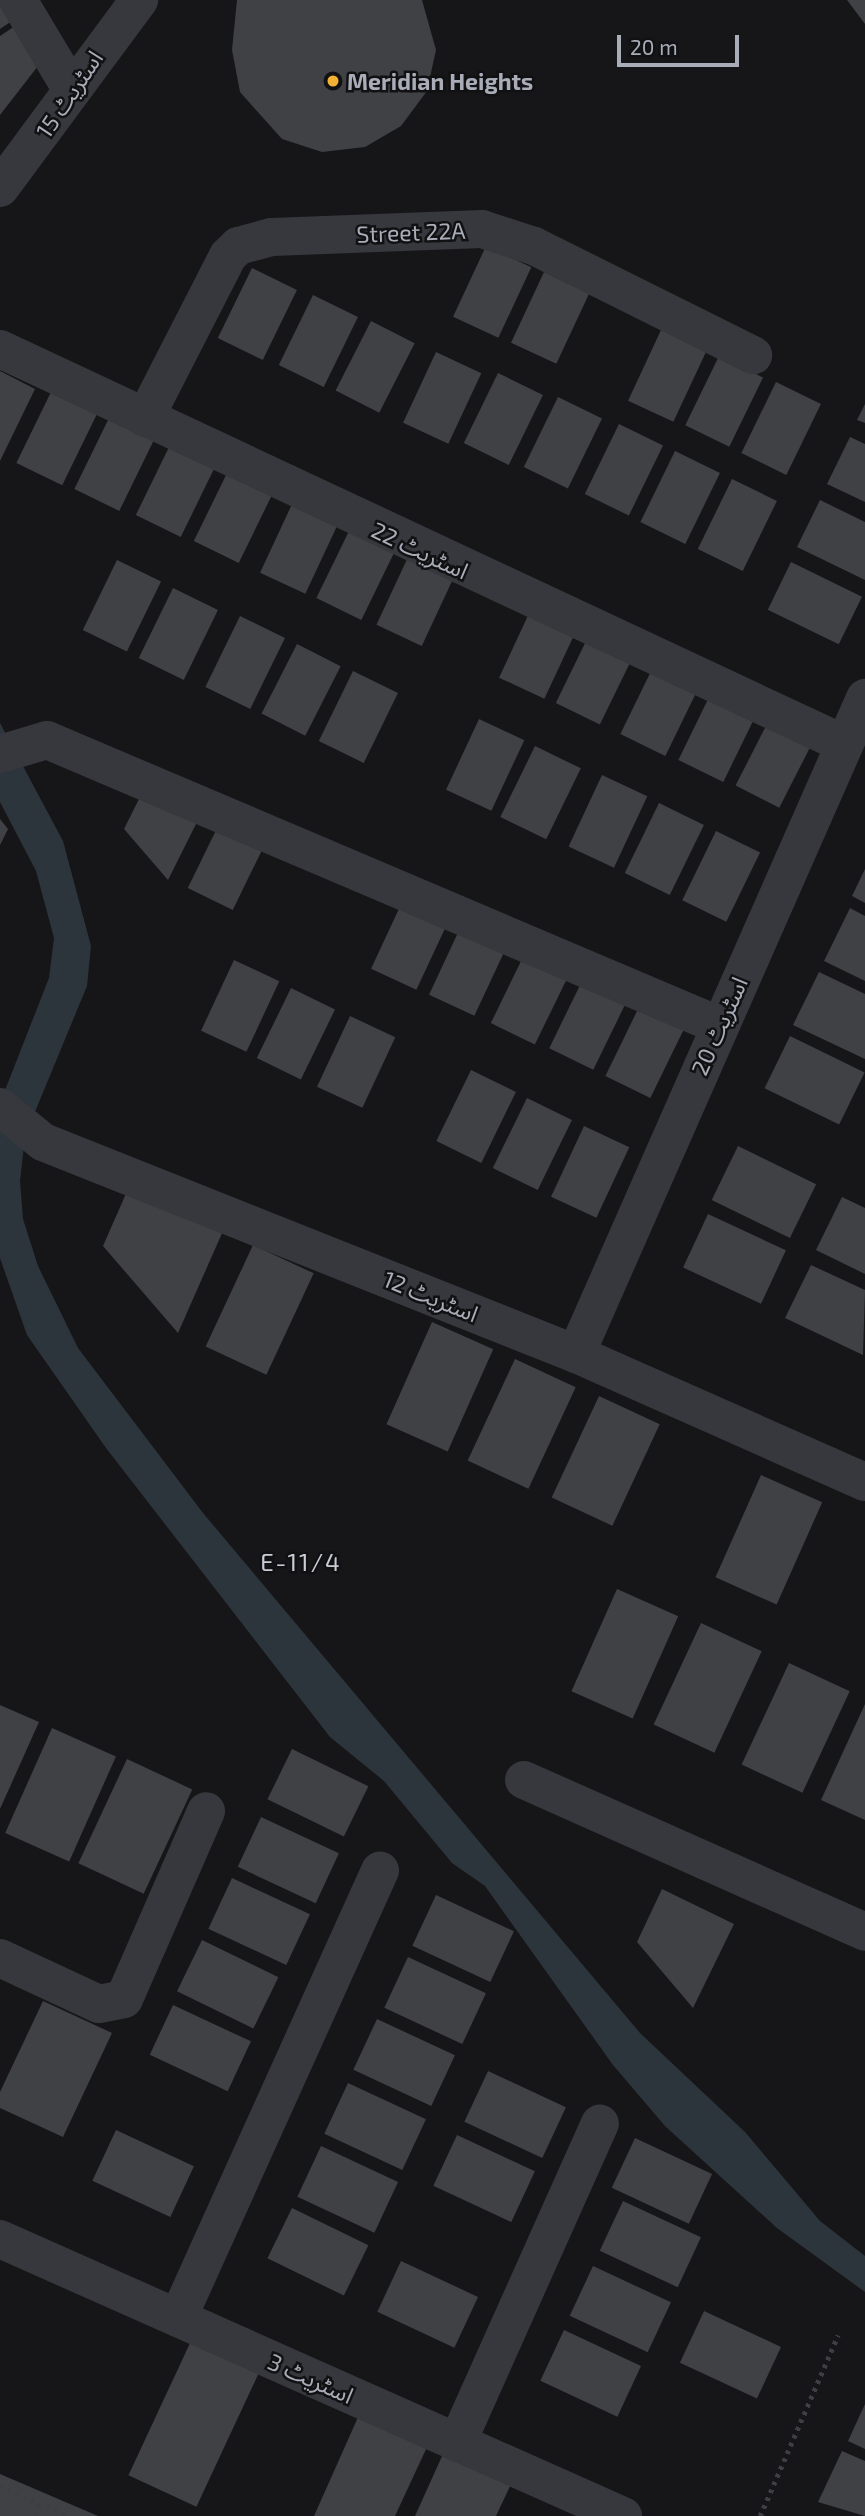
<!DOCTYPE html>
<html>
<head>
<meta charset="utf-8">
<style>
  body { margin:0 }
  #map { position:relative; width:865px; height:2516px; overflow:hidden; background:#161618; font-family:"Exo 2","Noto Sans Arabic",sans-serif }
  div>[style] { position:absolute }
  .water>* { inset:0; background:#2c353c }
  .building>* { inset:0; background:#404145; transform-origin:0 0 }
  .path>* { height:4.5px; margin-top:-2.25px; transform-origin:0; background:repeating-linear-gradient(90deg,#3d3f44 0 3.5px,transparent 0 8.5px) }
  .minor>* { height:38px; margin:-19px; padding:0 19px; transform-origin:19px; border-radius:19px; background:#37383d }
  .dots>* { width:19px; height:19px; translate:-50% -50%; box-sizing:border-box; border:4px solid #111113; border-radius:50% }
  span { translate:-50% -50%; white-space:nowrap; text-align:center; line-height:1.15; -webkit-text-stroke:5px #111113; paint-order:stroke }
  .poi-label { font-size:23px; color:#a8adb8; font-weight:700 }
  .left { translate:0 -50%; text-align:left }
  .street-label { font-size:23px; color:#a8adb8 }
  .neighbourhood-label { font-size:24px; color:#c9ccd4; letter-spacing:2px }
  .scale { position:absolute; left:617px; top:35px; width:122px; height:32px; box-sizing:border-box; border:4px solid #a8adb8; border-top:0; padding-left:9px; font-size:21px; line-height:24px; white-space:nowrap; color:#a8adb8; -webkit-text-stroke:5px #111113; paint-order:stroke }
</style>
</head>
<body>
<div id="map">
  <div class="water">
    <i style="clip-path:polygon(0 723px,63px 841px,91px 946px,87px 986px,25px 1136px,20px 1181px,23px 1219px,38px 1266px,78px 1348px,203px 1513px,640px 2033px,745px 2132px,820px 2221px,865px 2256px,865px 2292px,777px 2228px,665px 2126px,613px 2065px,485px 1886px,452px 1863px,384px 1781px,330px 1737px,106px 1448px,27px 1335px,0 1258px,0 1103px,49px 978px,54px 938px,36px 871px,0 802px)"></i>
  </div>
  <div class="building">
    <i style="clip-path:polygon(0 0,21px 15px,0 29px)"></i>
    <i style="clip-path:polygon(237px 0,422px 0,436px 50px,427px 91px,401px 126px,365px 147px,322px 152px,282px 139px,240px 92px,232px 50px)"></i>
    <i style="clip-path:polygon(847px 0,865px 0,865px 24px)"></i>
    <i style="clip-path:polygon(21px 22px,45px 57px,0 115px,0 36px)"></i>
    <i style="left:486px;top:246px;width:50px;height:78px;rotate:25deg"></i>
    <i style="left:252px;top:268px;width:50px;height:78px;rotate:26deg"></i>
    <i style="left:544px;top:272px;width:50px;height:78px;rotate:25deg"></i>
    <i style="left:313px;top:295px;width:50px;height:78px;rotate:26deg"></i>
    <i style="left:371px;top:321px;width:49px;height:78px;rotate:27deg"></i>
    <i style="left:661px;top:330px;width:50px;height:78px;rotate:25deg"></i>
    <i style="left:436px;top:352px;width:50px;height:78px;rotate:25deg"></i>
    <i style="left:719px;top:356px;width:49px;height:77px;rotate:26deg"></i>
    <i style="clip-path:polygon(0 371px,35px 389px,0 461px)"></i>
    <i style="left:498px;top:373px;width:50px;height:78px;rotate:26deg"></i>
    <i style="left:776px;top:382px;width:50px;height:79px;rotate:26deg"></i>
    <i style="left:51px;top:392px;width:51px;height:79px;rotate:26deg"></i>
    <i style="left:558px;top:397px;width:49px;height:78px;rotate:26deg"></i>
    <i style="clip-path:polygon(865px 404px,865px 423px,857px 420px)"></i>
    <i style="left:109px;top:418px;width:50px;height:79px;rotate:26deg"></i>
    <i style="left:619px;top:424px;width:49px;height:78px;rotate:26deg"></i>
    <i style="clip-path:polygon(850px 437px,865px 444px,865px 502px,827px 484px)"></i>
    <i style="left:170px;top:445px;width:50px;height:78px;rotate:26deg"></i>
    <i style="left:675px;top:451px;width:50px;height:79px;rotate:26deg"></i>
    <i style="left:228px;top:471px;width:50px;height:78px;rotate:26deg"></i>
    <i style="left:732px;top:479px;width:50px;height:78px;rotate:26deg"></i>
    <i style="clip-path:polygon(820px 500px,865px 522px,865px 580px,797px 547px)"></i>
    <i style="left:293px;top:502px;width:50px;height:78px;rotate:25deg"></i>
    <i style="left:351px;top:527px;width:50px;height:79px;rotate:26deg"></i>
    <i style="left:409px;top:555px;width:50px;height:77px;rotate:25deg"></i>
    <i style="left:117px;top:560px;width:49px;height:78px;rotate:26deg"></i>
    <i style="left:791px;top:562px;width:79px;height:53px;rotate:26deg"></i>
    <i style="left:173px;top:588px;width:50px;height:78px;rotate:26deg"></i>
    <i style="left:532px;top:607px;width:50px;height:78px;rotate:25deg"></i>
    <i style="left:240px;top:616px;width:50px;height:79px;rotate:26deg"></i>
    <i style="left:590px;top:633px;width:49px;height:78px;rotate:26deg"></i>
    <i style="left:297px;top:644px;width:49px;height:78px;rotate:27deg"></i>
    <i style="left:655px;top:663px;width:50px;height:79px;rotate:26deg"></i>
    <i style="left:353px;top:671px;width:50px;height:78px;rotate:26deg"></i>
    <i style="left:713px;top:689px;width:50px;height:79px;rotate:26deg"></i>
    <i style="left:771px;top:716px;width:49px;height:78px;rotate:27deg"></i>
    <i style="left:479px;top:719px;width:50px;height:78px;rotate:25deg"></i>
    <i style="left:535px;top:746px;width:51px;height:79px;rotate:26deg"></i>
    <i style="left:602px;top:775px;width:50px;height:79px;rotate:25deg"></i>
    <i style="clip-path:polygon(148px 781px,203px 810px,168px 880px,124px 829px)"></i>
    <i style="left:659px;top:803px;width:50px;height:78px;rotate:26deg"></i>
    <i style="left:222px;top:818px;width:50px;height:78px;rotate:26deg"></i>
    <i style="clip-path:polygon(0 819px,8px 829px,0 845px)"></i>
    <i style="left:716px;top:831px;width:49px;height:77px;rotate:26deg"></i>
    <i style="clip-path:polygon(865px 869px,865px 903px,852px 896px)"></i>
    <i style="left:404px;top:898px;width:50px;height:78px;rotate:25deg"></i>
    <i style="clip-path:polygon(850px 908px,865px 916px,865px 981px,824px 961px)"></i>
    <i style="left:462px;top:924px;width:50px;height:78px;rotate:25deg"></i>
    <i style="left:525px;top:953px;width:49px;height:78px;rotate:26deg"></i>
    <i style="left:234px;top:960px;width:50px;height:78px;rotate:25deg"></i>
    <i style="clip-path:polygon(819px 972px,865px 994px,865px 1059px,793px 1025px)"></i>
    <i style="left:583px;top:979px;width:49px;height:77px;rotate:26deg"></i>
    <i style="left:291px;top:988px;width:49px;height:78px;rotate:26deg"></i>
    <i style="left:640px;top:1005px;width:50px;height:79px;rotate:26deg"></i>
    <i style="left:350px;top:1016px;width:50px;height:78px;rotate:25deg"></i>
    <i style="left:790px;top:1036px;width:83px;height:58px;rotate:26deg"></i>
    <i style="left:471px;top:1070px;width:50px;height:79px;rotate:26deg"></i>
    <i style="left:527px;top:1098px;width:50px;height:78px;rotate:26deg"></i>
    <i style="left:584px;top:1126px;width:50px;height:78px;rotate:25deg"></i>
    <i style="left:738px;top:1146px;width:87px;height:60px;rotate:26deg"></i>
    <i style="clip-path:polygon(128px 1189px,223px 1231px,178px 1333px,103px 1246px)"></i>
    <i style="clip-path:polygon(842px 1197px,865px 1208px,865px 1274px,816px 1250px)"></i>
    <i style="left:708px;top:1214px;width:86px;height:59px;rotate:25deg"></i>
    <i style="left:253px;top:1245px;width:67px;height:112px;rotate:25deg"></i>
    <i style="clip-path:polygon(811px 1265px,865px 1290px,863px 1355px,785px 1318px)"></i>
    <i style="left:432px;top:1322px;width:67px;height:112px;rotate:24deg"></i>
    <i style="left:515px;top:1359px;width:67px;height:112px;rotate:25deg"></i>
    <i style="left:599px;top:1396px;width:67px;height:112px;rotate:25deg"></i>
    <i style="left:761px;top:1475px;width:67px;height:112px;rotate:24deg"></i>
    <i style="left:617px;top:1589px;width:67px;height:112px;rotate:24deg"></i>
    <i style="left:701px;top:1623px;width:67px;height:112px;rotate:25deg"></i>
    <i style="left:789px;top:1663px;width:67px;height:112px;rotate:25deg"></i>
    <i style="clip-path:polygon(865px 1704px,865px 1820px,821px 1800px)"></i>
    <i style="clip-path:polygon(0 1705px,39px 1722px,0 1809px)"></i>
    <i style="left:52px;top:1728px;width:70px;height:115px;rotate:24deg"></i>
    <i style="left:292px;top:1749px;width:85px;height:56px;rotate:26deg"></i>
    <i style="left:127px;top:1759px;width:72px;height:115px;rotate:25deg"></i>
    <i style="left:261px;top:1817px;width:86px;height:55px;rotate:25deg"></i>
    <i style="left:232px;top:1878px;width:86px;height:56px;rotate:25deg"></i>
    <i style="clip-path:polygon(662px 1889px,734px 1924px,693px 2008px,637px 1942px)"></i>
    <i style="left:436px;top:1895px;width:86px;height:56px;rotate:25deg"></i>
    <i style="left:202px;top:1940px;width:85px;height:57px;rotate:26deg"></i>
    <i style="left:408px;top:1957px;width:86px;height:56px;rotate:25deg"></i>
    <i style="clip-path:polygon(43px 2001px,112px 2033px,63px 2137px,0 2108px,0 2092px)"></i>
    <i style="left:173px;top:2005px;width:86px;height:55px;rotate:25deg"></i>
    <i style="left:377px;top:2019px;width:86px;height:56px;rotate:25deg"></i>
    <i style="left:488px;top:2071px;width:86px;height:56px;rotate:25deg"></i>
    <i style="left:348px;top:2083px;width:86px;height:56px;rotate:25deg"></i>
    <i style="left:116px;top:2130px;width:86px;height:56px;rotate:25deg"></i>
    <i style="left:457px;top:2135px;width:86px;height:56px;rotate:25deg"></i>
    <i style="left:635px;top:2138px;width:85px;height:55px;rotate:25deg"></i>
    <i style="left:321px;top:2146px;width:85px;height:56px;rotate:25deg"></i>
    <i style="left:623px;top:2201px;width:86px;height:55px;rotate:25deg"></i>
    <i style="left:292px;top:2208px;width:85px;height:56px;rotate:26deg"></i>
    <i style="left:401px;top:2261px;width:85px;height:56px;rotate:25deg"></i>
    <i style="left:593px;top:2266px;width:86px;height:55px;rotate:25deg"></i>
    <i style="left:704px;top:2311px;width:85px;height:57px;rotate:25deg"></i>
    <i style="left:564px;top:2330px;width:85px;height:56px;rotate:25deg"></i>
    <i style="left:191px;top:2341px;width:75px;height:148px;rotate:25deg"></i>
    <i style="clip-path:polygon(865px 2404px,865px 2449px,848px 2441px)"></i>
    <i style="clip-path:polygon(359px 2415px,428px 2445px,395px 2516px,314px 2516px)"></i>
    <i style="clip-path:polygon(842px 2451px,865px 2461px,865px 2516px,818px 2502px)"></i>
    <i style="clip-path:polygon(443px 2454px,511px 2484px,496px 2516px,415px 2516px)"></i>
    <i style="clip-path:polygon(0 2474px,98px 2516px,0 2516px)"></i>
  </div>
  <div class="path">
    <i style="left:0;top:2486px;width:75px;rotate:23.5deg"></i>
    <i style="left:35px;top:2516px;width:13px;rotate:-67deg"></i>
    <i style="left:760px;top:2516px;width:197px;rotate:-66.7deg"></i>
  </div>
  <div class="minor">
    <i style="left:18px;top:0;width:101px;rotate:59.1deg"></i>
    <i style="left:0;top:188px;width:234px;rotate:-53.5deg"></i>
    <i style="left:0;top:349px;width:932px;rotate:25.08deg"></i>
    <i style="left:145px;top:418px;width:182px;rotate:-62.9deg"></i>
    <i style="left:228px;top:256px;width:14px;rotate:-45deg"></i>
    <i style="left:238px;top:246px;width:35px;rotate:-15deg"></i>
    <i style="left:272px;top:237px;width:210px;rotate:-2.2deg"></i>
    <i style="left:482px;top:229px;width:55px;rotate:18.1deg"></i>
    <i style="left:534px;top:246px;width:245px;rotate:26.5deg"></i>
    <i style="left:0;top:754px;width:49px;rotate:-16.6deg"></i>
    <i style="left:47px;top:740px;width:729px;rotate:23.01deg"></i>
    <i style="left:0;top:1107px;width:55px;rotate:39.1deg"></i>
    <i style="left:43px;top:1142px;width:574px;rotate:21.69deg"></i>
    <i style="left:576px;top:1354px;width:316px;rotate:23.9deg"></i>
    <i style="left:576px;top:1354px;width:717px;rotate:-66.22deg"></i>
    <i style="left:524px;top:1780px;width:373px;rotate:24deg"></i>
    <i style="left:0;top:1958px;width:109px;rotate:24.9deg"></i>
    <i style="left:99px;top:2004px;width:25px;rotate:-11deg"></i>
    <i style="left:124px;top:1999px;width:205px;rotate:-66.4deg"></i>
    <i style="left:0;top:2239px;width:682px;rotate:23.97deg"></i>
    <i style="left:178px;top:2318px;width:491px;rotate:-65.7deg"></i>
    <i style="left:457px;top:2443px;width:350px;rotate:-65.9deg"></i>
  </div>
  <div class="dots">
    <i style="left:333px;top:81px;background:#f2b134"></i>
  </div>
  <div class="poi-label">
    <span class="left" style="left:347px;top:81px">Meridian Heights</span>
  </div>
  <div class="street-label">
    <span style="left:69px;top:94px;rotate:-56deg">اسٹریٹ 15</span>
    <span style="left:411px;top:232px;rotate:-2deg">Street 22A</span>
    <span style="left:420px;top:550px;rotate:25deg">اسٹریٹ 22</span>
    <span style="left:719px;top:1026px;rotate:-66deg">اسٹریٹ 20</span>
    <span style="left:431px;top:1296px;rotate:22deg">اسٹریٹ 12</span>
    <span style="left:311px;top:2378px;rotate:24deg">اسٹریٹ 3</span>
  </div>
  <div class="neighbourhood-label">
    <span style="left:301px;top:1562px">E-11/4</span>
  </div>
  <div class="scale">20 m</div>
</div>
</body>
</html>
